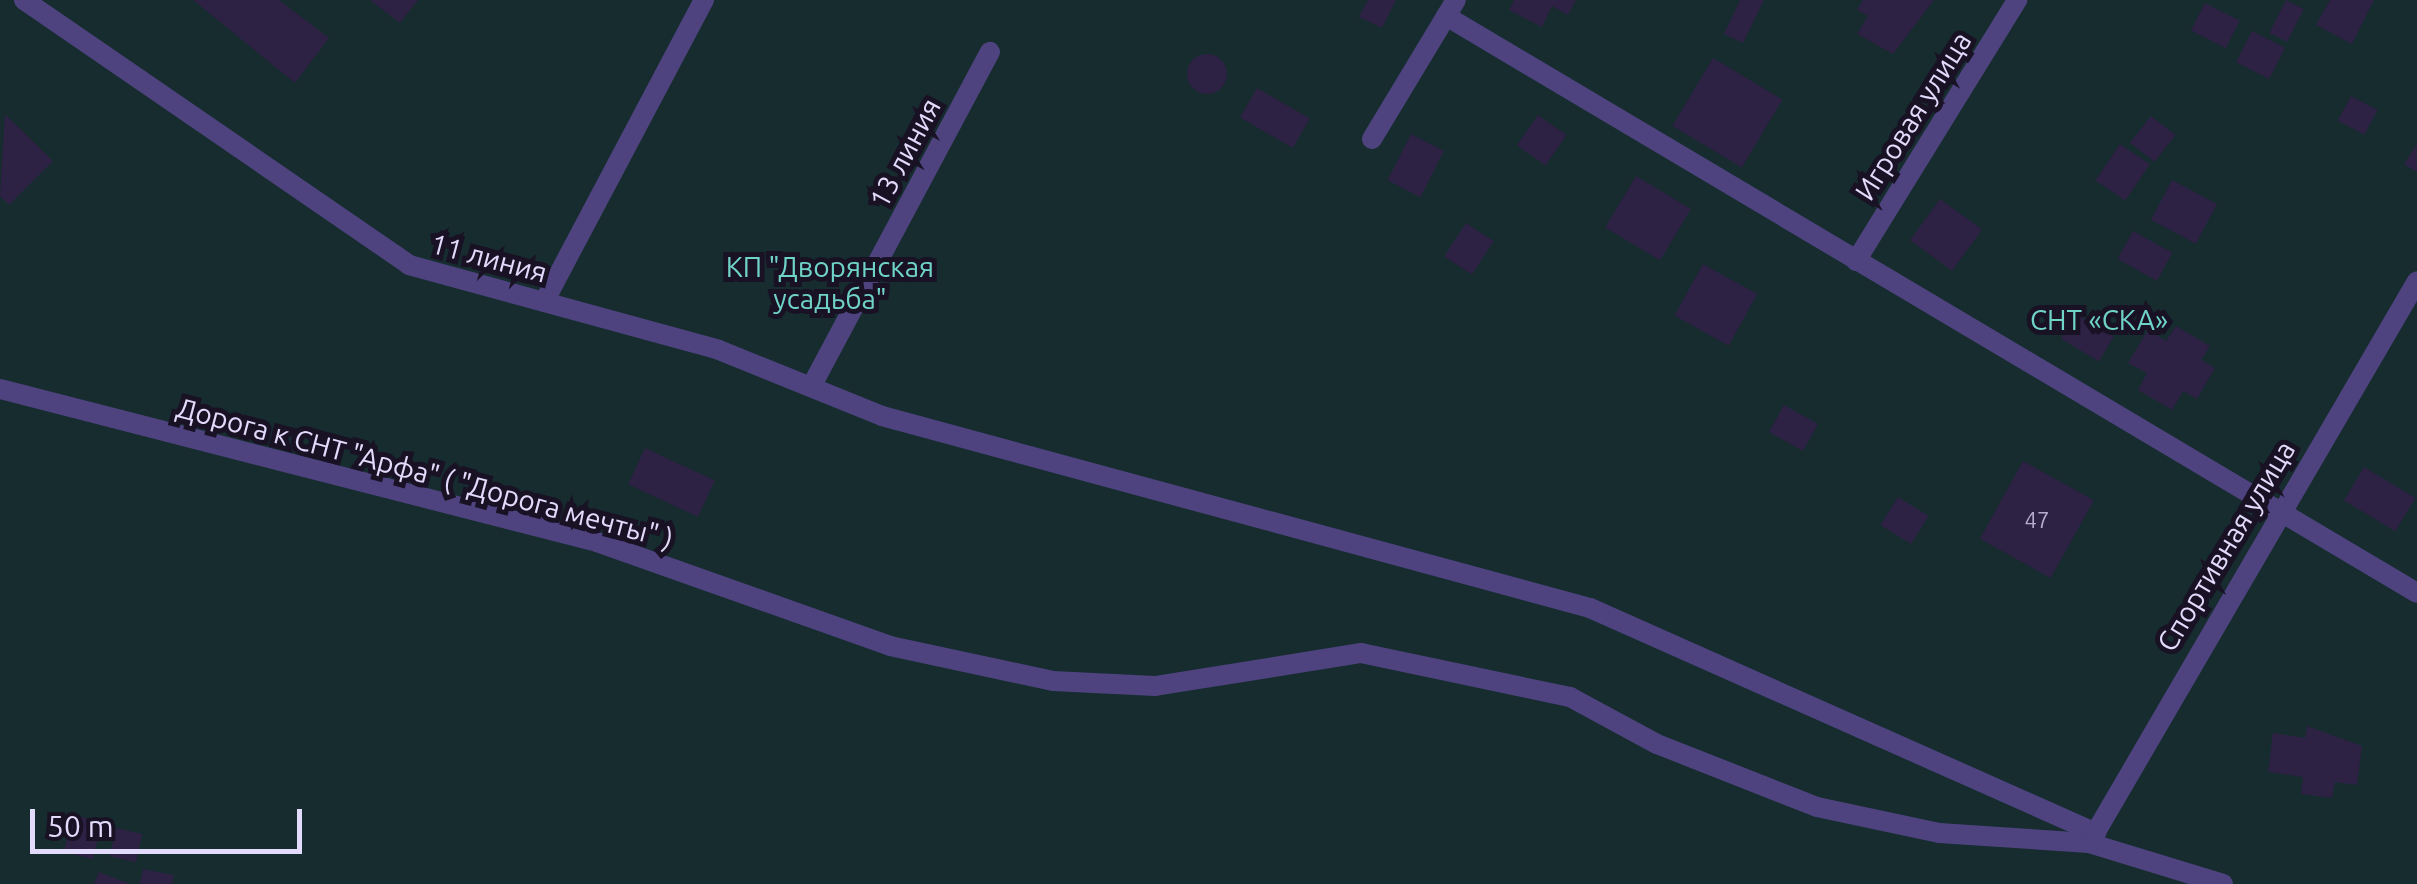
<!DOCTYPE html>
<html>
<head>
<meta charset="utf-8">
<style>
  body { margin:0 }
  #map { position:relative; width:2417px; height:884px; overflow:hidden; background:#191225; font-family:Ubuntu,sans-serif }
  div>[style] { position:absolute }
  .green>* { inset:0; background:#162c2f; transform-origin:0 0 }
  .building>* { inset:0; background:#2d2144; transform-origin:0 0 }
  .round { border-radius:50% }
  .minor>* { height:20px; margin:-10px; padding:0 10px; transform-origin:10px; border-radius:10px; background:#4e437f }
  span { translate:-50% -50%; white-space:nowrap; text-align:center; line-height:1.15; -webkit-text-stroke:10px #191225; paint-order:stroke }
  .number-label { font-size:22px; color:#b6accd }
  .number-label span { -webkit-text-stroke-width:0 }
  .street-label { font-size:28px; color:#e3dbfb }
  .park-label { font-size:28px; color:#6fd3c8 }
  .scale { position:absolute; left:30px; top:809px; width:272px; height:45px; box-sizing:border-box; border:5px solid #e3dbfb; border-top:0; padding-left:12px; font-size:30px; line-height:35px; white-space:nowrap; color:#e3dbfb; -webkit-text-stroke:8px #191225; paint-order:stroke }
</style>
</head>
<body>
<div id="map">
  <div class="green">
    <i style="left:0;top:0;width:2417px;height:884px"></i>
  </div>
  <div class="building">
    <i style="clip-path:polygon(193px 0,279px 0,329px 38px,295px 83px)"></i>
    <i style="clip-path:polygon(370px 0,418px 0,400px 23px)"></i>
    <i style="clip-path:polygon(1368px 0,1396px 0,1382px 28px,1359px 17px)"></i>
    <i style="clip-path:polygon(1514px 0,1576px 0,1568px 15px,1552px 6px,1542px 27px,1509px 10px)"></i>
    <i style="clip-path:polygon(1740px 0,1764px 0,1743px 43px,1724px 34px)"></i>
    <i style="clip-path:polygon(1863px 0,1934px 0,1893px 54px,1857px 34px,1868px 16px,1857px 10px)"></i>
    <i style="left:2286px;top:0;width:20px;height:37px;rotate:27deg"></i>
    <i style="clip-path:polygon(2330px 0,2374px 0,2352px 44px,2316px 25px)"></i>
    <i style="left:2205px;top:3px;width:39px;height:31px;rotate:27deg"></i>
    <i style="left:2252px;top:31px;width:37px;height:35px;rotate:27deg"></i>
    <i class="round" style="left:1187px;top:54px;width:40px;height:40px"></i>
    <i style="left:1713px;top:58px;width:81px;height:79px;rotate:31deg"></i>
    <i style="left:1257px;top:88px;width:61px;height:34px;rotate:30deg"></i>
    <i style="left:2351px;top:96px;width:30px;height:28px;rotate:28deg"></i>
    <i style="clip-path:polygon(5px 114px,53px 161px,9px 205px,0 196px)"></i>
    <i style="left:1538px;top:115px;width:35px;height:37px;rotate:35deg"></i>
    <i style="left:2151px;top:116px;width:31px;height:34px;rotate:38deg"></i>
    <i style="left:1411px;top:134px;width:37px;height:52px;rotate:27deg"></i>
    <i style="left:2120px;top:144px;width:36px;height:44px;rotate:34deg"></i>
    <i style="clip-path:polygon(2417px 144px,2417px 172px,2404px 164px)"></i>
    <i style="left:1636px;top:176px;width:64px;height:60px;rotate:31deg"></i>
    <i style="left:2172px;top:180px;width:51px;height:45px;rotate:28deg"></i>
    <i style="left:1940px;top:199px;width:52px;height:51px;rotate:36deg"></i>
    <i style="left:1466px;top:223px;width:33px;height:40px;rotate:33deg"></i>
    <i style="left:2133px;top:231px;width:45px;height:32px;rotate:29deg"></i>
    <i style="left:1703px;top:264px;width:62px;height:59px;rotate:29deg"></i>
    <i style="left:2076px;top:314px;width:44px;height:29px;rotate:31deg"></i>
    <i style="clip-path:polygon(2176px 326px,2210px 346px,2201px 360px,2215px 368px,2197px 399px,2183px 391px,2172px 410px,2138px 390px,2147px 373px,2128px 363px,2148px 330px,2166px 341px)"></i>
    <i style="left:1784px;top:405px;width:39px;height:31px;rotate:29deg"></i>
    <i style="left:645px;top:448px;width:77px;height:40px;rotate:25deg"></i>
    <i style="left:2023px;top:461px;width:81px;height:89px;rotate:29deg"></i>
    <i style="left:2364px;top:467px;width:60px;height:39px;rotate:31deg"></i>
    <i style="left:1898px;top:497px;width:36px;height:33px;rotate:32deg"></i>
    <i style="clip-path:polygon(2307px 726px,2362px 746px,2357px 785px,2335px 782px,2332px 798px,2301px 794px,2303px 777px,2268px 772px,2273px 733px,2305px 738px)"></i>
    <i style="left:73px;top:815px;width:30px;height:38px;rotate:14deg"></i>
    <i style="left:116px;top:828px;width:27px;height:29px;rotate:13deg"></i>
    <i style="clip-path:polygon(143px 869px,174px 875px,172px 884px,140px 884px)"></i>
    <i style="clip-path:polygon(99px 872px,130px 884px,94px 884px)"></i>
  </div>
  <div class="minor">
    <i style="left:24px;top:0;width:467px;rotate:34.5deg"></i>
    <i style="left:409px;top:265px;width:321px;rotate:15.3deg"></i>
    <i style="left:719px;top:350px;width:176px;rotate:22deg"></i>
    <i style="left:882px;top:416px;width:734px;rotate:15.17deg"></i>
    <i style="left:1590px;top:608px;width:554px;rotate:23.97deg"></i>
    <i style="left:1446px;top:16px;width:1129px;rotate:30.72deg"></i>
    <i style="left:1372px;top:139px;width:162px;rotate:-58.9deg"></i>
    <i style="left:1856px;top:261px;width:307px;rotate:-58.3deg"></i>
    <i style="left:544px;top:302px;width:342px;rotate:-62.1deg"></i>
    <i style="left:811px;top:387px;width:380px;rotate:-61.9deg"></i>
    <i style="left:0;top:389px;width:616px;rotate:14.37deg"></i>
    <i style="left:597px;top:542px;width:311px;rotate:19.5deg"></i>
    <i style="left:890px;top:646px;width:167px;rotate:12.1deg"></i>
    <i style="left:1053px;top:681px;width:102px;rotate:2.8deg"></i>
    <i style="left:1155px;top:686px;width:209px;rotate:-9.1deg"></i>
    <i style="left:1361px;top:653px;width:214px;rotate:11.9deg"></i>
    <i style="left:1570px;top:697px;width:99px;rotate:28.4deg"></i>
    <i style="left:1657px;top:744px;width:172px;rotate:21.5deg"></i>
    <i style="left:1817px;top:807px;width:125px;rotate:12deg"></i>
    <i style="left:1939px;top:833px;width:150px;rotate:3.8deg"></i>
    <i style="left:2089px;top:843px;width:140px;rotate:17deg"></i>
    <i style="left:2090px;top:842px;width:649px;rotate:-59.76deg"></i>
  </div>
  <div class="number-label">
    <span style="left:2037px;top:520px">47</span>
  </div>
  <div class="street-label">
    <span style="left:1913px;top:116px;rotate:-58deg">Игровая улица</span>
    <span style="left:905px;top:153px;rotate:-62deg">13 линия</span>
    <span style="left:489px;top:258px;rotate:15deg">11 линия</span>
    <span style="left:425px;top:473px;rotate:15deg">Дорога к СНТ "Арфа" ( "Дорога мечты" )</span>
    <span style="left:2226px;top:546px;rotate:-59deg">Спортивная улица</span>
  </div>
  <div class="park-label">
    <span style="left:830px;top:283px">КП "Дворянская<br>усадьба"</span>
    <span style="left:2099px;top:320px">СНТ «СКА»</span>
  </div>
  <div class="scale">50 m</div>
</div>
</body>
</html>
